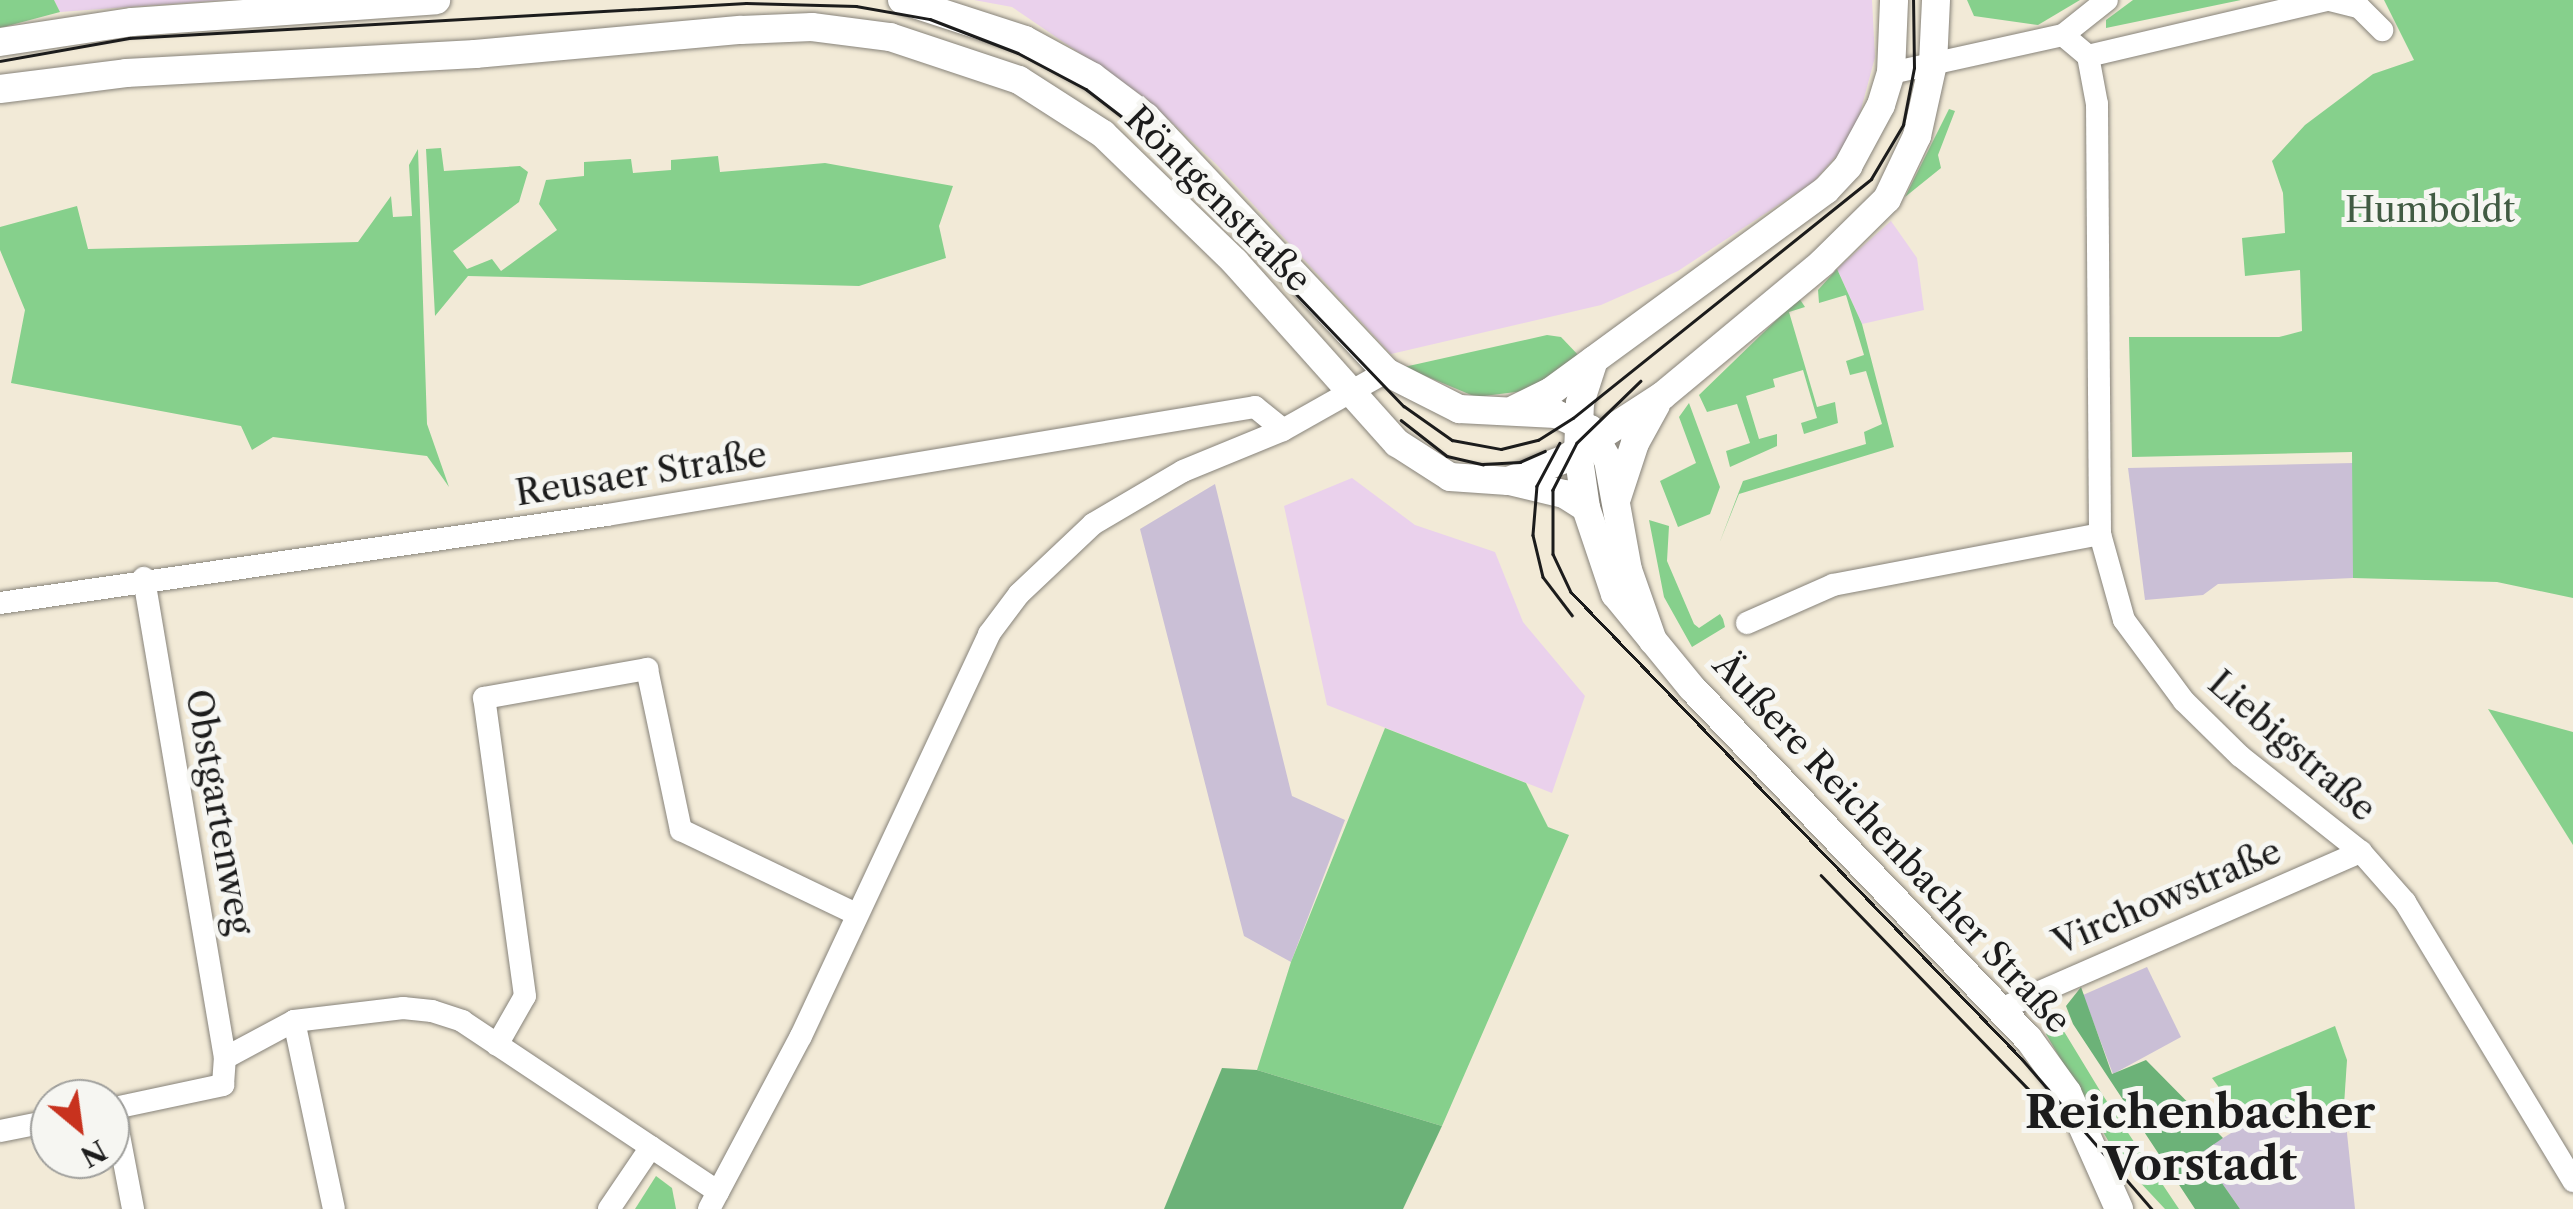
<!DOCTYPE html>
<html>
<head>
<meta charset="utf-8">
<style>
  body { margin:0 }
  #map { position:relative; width:2573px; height:1209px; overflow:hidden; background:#f2ead7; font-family:"Libre Caslon Text",serif }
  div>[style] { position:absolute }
  .built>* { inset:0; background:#ead1ec }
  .industrial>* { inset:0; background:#cabfd6 }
  .green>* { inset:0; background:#86d08c }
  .forest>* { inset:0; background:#6cb278 }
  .roads { filter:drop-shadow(0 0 2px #87837a) drop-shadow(0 0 2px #87837a) }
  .minor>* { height:22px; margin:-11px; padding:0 11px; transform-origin:11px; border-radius:11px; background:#fff }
  .tertiary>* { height:28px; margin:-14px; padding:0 14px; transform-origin:14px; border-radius:14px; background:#fff }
  .tram>* { height:2.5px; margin:-1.25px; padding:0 1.25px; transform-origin:1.25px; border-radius:1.25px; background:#1c1c1c }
  span { translate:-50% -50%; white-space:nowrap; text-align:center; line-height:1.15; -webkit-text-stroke:10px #f6f6f2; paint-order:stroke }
  .street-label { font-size:35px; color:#1c1c1c }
  .park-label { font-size:35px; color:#415b43 }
  .district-label { font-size:45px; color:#1c1c1c; font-weight:700 }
  .north { position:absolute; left:30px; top:1079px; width:100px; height:100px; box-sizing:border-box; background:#f6f6f2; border:2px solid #9f9f9c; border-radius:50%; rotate:151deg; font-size:28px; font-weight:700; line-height:40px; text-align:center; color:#1c1c1c }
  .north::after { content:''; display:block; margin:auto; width:35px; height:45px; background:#c8321e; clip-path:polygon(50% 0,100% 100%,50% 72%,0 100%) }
</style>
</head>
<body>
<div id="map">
  <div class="built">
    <i style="clip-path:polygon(54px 0,225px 0,60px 12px)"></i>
    <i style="clip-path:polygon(974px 0,1872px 0,1875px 57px,1859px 117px,1842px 150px,1813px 182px,1678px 271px,1601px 305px,1391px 354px,1216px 164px,1147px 99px,1012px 7px)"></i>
    <i style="clip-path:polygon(1891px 221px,1917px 258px,1924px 310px,1862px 324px,1837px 269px)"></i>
    <i style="clip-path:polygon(1352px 478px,1415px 525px,1495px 552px,1523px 622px,1585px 696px,1552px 793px,1327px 705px,1284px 506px)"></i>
  </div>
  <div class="industrial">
    <i style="clip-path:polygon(2353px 463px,2353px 578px,2218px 584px,2203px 595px,2145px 600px,2128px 468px)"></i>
    <i style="clip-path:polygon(1215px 484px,1292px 796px,1345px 820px,1291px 962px,1244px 936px,1140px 529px)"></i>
    <i style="clip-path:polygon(2147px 967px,2181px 1037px,2113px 1074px,2083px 995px)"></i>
    <i style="clip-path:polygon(2344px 1105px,2355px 1209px,2240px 1209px,2200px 1152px,2246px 1124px)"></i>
  </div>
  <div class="green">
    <i style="clip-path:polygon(0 0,54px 0,60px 12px,0 28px)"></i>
    <i style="clip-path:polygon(1967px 0,2080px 0,2038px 25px,1974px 16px)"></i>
    <i style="clip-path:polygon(2133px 0,2241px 0,2106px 28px,2106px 20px)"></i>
    <i style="clip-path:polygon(2384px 0,2573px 0,2573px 598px,2497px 582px,2353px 578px,2352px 452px,2132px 457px,2129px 337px,2279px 337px,2302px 331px,2300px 270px,2245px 276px,2242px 238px,2285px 233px,2283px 193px,2272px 161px,2305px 125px,2373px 74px,2414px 60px)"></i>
    <i style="clip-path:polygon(1949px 109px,1955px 111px,1938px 155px,1941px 168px,1905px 197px)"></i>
    <i style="clip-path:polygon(441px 148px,444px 171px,520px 166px,528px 172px,519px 202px,453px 251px,467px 269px,492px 259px,501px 271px,557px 230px,539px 204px,546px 180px,584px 176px,584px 162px,631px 159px,633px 173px,671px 170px,671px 160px,718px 156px,720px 172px,825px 163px,953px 186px,939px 226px,946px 258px,859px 286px,468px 276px,435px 316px,426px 149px)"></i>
    <i style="clip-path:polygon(418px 149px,427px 424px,449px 487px,427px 456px,273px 437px,252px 450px,241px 426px,11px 383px,25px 310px,0 250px,0 227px,77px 206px,88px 249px,358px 242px,391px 196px,393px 217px,412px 216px,409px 165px)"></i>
    <i style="clip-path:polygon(1837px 269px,1862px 324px,1894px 447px,1739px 494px,1719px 544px,1743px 481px,1866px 444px,1864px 432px,1882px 424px,1866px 371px,1850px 375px,1846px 361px,1864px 355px,1846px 295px,1819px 303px,1818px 290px)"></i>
    <i style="clip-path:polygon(1799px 298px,1805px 307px,1789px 312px,1817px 407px,1835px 402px,1838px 423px,1804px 434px,1801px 423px,1817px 418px,1803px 370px,1773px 379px,1775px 387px,1746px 396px,1759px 439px,1777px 434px,1777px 446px,1730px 467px,1726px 451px,1750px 443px,1737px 404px,1707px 412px,1699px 395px)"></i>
    <i style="clip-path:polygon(1547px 335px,1561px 337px,1581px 358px,1532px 390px,1476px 397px,1404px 367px)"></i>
    <i style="clip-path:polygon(1689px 403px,1720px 487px,1710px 514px,1678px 527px,1660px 481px,1696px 463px,1679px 417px)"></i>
    <i style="clip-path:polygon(1649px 520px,1669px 526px,1667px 561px,1694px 624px,1699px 628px,1720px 614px,1723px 619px,1725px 627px,1692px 647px,1664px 597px)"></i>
    <i style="clip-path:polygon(2488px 709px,2573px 732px,2573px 845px)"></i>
    <i style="clip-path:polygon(1385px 728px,1526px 783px,1548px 827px,1569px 835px,1442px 1126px,1257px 1070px,1291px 962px)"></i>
    <i style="clip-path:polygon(2051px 1010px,2102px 1094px,2179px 1209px,2165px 1209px,2120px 1161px,2046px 1034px)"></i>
    <i style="clip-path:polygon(2335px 1026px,2347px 1060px,2344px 1105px,2246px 1124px,2212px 1078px)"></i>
    <i style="clip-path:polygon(656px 1176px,672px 1188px,676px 1209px,635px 1209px)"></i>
  </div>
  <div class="forest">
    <i style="clip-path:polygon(2081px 987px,2112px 1074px,2146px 1060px,2223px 1138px,2201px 1153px,2240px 1209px,2195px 1209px,2073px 1024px,2066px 1006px)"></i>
    <i style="clip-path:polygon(1222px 1068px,1257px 1070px,1442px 1126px,1403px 1209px,1164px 1209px)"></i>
  </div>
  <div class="roads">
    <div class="minor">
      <i style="left:2330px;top:0;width:30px;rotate:14deg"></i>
      <i style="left:2359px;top:7px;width:33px;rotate:45deg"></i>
      <i style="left:2063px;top:35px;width:33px;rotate:40deg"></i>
      <i style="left:2088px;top:56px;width:49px;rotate:79.4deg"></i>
      <i style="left:2097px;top:104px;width:430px;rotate:89.6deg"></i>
      <i style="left:2100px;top:534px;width:89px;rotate:74.4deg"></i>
      <i style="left:2124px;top:620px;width:101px;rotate:53.5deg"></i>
      <i style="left:2184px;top:701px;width:78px;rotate:44.5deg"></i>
      <i style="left:2240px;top:756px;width:154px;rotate:38.4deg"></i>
      <i style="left:2361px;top:852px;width:67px;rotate:48.7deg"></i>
      <i style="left:2405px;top:902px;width:326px;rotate:58.9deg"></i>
      <i style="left:2088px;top:56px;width:245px;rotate:-13.2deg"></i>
      <i style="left:1891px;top:73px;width:176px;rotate:-12.5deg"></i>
      <i style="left:2063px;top:35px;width:56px;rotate:-38.5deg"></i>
      <i style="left:0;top:603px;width:613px;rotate:-8.25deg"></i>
      <i style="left:607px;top:515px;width:657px;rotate:-9.46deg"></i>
      <i style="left:1255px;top:407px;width:36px;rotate:39deg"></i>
      <i style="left:1747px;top:623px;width:94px;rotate:-23.8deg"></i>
      <i style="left:1833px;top:585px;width:272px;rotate:-10.8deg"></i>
      <i style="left:2001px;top:1009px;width:393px;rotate:-23.6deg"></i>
      <i style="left:294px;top:1021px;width:192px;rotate:78deg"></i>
      <i style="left:497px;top:1045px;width:56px;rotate:-60.3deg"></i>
      <i style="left:525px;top:996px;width:301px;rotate:-97.8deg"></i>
      <i style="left:484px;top:698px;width:166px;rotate:-10.1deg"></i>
      <i style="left:647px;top:669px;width:165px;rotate:78.1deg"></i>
      <i style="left:681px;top:830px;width:194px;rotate:25.6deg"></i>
      <i style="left:225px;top:1058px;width:78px;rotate:-28.2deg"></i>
      <i style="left:294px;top:1021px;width:110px;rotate:-6.8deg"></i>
      <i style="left:403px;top:1008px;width:29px;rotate:6deg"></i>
      <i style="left:432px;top:1011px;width:32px;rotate:18deg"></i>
      <i style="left:462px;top:1021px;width:308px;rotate:33.7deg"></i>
      <i style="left:110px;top:1109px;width:116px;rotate:-12deg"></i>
      <i style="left:223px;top:1085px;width:27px;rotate:-86deg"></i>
      <i style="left:225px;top:1058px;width:487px;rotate:-99.6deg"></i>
      <i style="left:114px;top:1109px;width:102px;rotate:79.2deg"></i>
      <i style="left:0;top:1131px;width:51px;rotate:-11.3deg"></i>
      <i style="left:609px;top:1209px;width:75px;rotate:-55.9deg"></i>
      <i style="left:709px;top:1209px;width:196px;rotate:-62deg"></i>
      <i style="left:801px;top:1036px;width:444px;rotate:-64.9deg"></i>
      <i style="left:989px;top:634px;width:50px;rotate:-53.1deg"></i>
      <i style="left:1019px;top:594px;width:102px;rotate:-43.4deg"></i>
      <i style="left:1093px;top:524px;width:104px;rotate:-30.5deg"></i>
      <i style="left:1183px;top:471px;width:108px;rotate:-22.3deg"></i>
      <i style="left:1283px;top:430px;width:118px;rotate:-29.4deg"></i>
    </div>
    <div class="tertiary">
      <i style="left:902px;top:0;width:129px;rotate:18deg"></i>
      <i style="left:1025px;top:40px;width:77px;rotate:28.6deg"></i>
      <i style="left:1093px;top:77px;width:66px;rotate:37deg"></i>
      <i style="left:1146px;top:117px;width:350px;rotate:46.7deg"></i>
      <i style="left:1386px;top:372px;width:82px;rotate:26.9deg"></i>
      <i style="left:1459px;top:409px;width:97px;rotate:3deg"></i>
      <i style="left:1556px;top:414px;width:37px;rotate:24deg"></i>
      <i style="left:1590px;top:429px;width:36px;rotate:60deg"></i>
      <i style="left:1608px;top:460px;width:112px;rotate:79.7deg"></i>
      <i style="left:1628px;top:570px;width:75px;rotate:70.6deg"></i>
      <i style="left:0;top:42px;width:134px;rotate:-8.6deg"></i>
      <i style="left:132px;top:22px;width:305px;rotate:-4.1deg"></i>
      <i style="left:0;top:89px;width:127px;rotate:-7.2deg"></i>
      <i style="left:126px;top:73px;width:350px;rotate:-3.1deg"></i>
      <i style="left:475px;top:54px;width:267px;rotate:-5.2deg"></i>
      <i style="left:741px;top:30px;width:71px;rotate:-2.4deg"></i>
      <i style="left:812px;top:27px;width:79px;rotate:7.3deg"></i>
      <i style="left:890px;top:37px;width:136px;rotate:18.4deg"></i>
      <i style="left:1019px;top:80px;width:100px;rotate:32.7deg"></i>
      <i style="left:1103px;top:134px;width:184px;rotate:44.1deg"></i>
      <i style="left:1235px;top:262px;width:243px;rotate:48.2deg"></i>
      <i style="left:1397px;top:443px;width:63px;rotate:32.7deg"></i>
      <i style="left:1450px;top:477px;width:58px;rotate:3.9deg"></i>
      <i style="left:1508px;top:481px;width:61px;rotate:-21.1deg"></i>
      <i style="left:1565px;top:459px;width:116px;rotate:-33deg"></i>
      <i style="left:1662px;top:396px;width:208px;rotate:-39.7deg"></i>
      <i style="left:1822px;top:263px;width:91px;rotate:-44.6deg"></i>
      <i style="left:1887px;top:199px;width:70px;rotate:-64.5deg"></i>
      <i style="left:1917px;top:136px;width:74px;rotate:-77.5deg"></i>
      <i style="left:1933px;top:64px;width:64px;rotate:-87.3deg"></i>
      <i style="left:1594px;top:360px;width:45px;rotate:108deg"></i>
      <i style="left:1580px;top:403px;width:49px;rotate:92.3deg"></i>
      <i style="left:1578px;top:452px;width:57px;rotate:81.9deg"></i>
      <i style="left:1586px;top:508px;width:91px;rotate:71.4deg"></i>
      <i style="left:1615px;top:594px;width:122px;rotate:50.7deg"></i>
      <i style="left:1692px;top:688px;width:485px;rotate:46.2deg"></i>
      <i style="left:2028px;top:1038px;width:67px;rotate:54.2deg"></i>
      <i style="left:2067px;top:1092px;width:128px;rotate:66deg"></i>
      <i style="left:1515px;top:409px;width:39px;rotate:-26deg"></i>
      <i style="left:1550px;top:392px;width:342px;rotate:-36.2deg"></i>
      <i style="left:1826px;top:190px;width:33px;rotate:-47deg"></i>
      <i style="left:1848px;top:166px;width:69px;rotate:-61.6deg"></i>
      <i style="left:1881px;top:105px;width:34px;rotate:-73deg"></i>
      <i style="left:1891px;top:73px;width:73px;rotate:-87.6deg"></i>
      <i style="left:1509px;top:481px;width:57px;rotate:13.3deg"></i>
      <i style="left:1564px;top:494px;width:26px;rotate:32deg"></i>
      <i style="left:1617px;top:498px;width:58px;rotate:-71.9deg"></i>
      <i style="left:1635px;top:443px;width:43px;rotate:-61.1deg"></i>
    </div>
  </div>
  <div class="tram">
    <i style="left:0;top:61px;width:131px;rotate:-10.1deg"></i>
    <i style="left:129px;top:38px;width:618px;rotate:-3.25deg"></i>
    <i style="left:746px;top:3px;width:110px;rotate:1.6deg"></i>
    <i style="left:856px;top:6px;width:75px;rotate:10deg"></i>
    <i style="left:930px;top:19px;width:94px;rotate:21.1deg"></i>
    <i style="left:1018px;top:53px;width:77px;rotate:27.9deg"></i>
    <i style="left:1086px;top:89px;width:66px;rotate:37.6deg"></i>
    <i style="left:1138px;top:129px;width:384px;rotate:46.2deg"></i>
    <i style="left:1404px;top:406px;width:59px;rotate:35.3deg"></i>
    <i style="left:1452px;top:440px;width:50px;rotate:10.4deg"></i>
    <i style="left:1501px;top:449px;width:38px;rotate:-14deg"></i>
    <i style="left:1538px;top:440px;width:41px;rotate:-32.2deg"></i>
    <i style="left:1573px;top:418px;width:382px;rotate:-38.7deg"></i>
    <i style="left:1871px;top:179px;width:63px;rotate:-59.3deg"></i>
    <i style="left:1903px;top:125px;width:58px;rotate:-79.1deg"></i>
    <i style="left:1914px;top:68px;width:68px;rotate:-90.8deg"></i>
    <i style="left:1641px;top:381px;width:89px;rotate:135.9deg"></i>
    <i style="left:1577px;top:443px;width:53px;rotate:117.1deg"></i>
    <i style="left:1553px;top:490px;width:64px;rotate:90deg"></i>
    <i style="left:1553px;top:554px;width:42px;rotate:64.7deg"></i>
    <i style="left:1571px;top:592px;width:649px;rotate:46deg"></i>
    <i style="left:2022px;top:1059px;width:198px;rotate:49.1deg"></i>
    <i style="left:1401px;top:420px;width:58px;rotate:38deg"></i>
    <i style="left:1447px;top:456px;width:37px;rotate:13deg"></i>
    <i style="left:1483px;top:464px;width:37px;rotate:-3deg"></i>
    <i style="left:1520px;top:462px;width:27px;rotate:-24deg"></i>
    <i style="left:1560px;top:443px;width:49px;rotate:118.1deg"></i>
    <i style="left:1537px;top:486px;width:49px;rotate:94.7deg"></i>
    <i style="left:1533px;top:535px;width:43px;rotate:76.6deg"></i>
    <i style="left:1543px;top:577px;width:48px;rotate:52.7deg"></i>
    <i style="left:1821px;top:875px;width:310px;rotate:45.9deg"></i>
  </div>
  <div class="street-label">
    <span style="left:1218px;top:199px;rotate:45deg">Röntgenstraße</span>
    <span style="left:641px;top:474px;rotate:-9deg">Reusaer Straße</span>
    <span style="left:2292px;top:746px;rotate:41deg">Liebigstraße</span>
    <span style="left:219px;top:812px;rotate:80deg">Obstgartenweg</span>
    <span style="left:1892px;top:843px;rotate:47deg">Äußere Reichenbacher Straße</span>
    <span style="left:2167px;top:897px;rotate:-23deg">Virchowstraße</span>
  </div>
  <div class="park-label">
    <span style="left:2430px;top:210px">Humboldt</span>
  </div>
  <div class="district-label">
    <span style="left:2200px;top:1139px">Reichenbacher<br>Vorstadt</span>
  </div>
  <div class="north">N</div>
</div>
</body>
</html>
